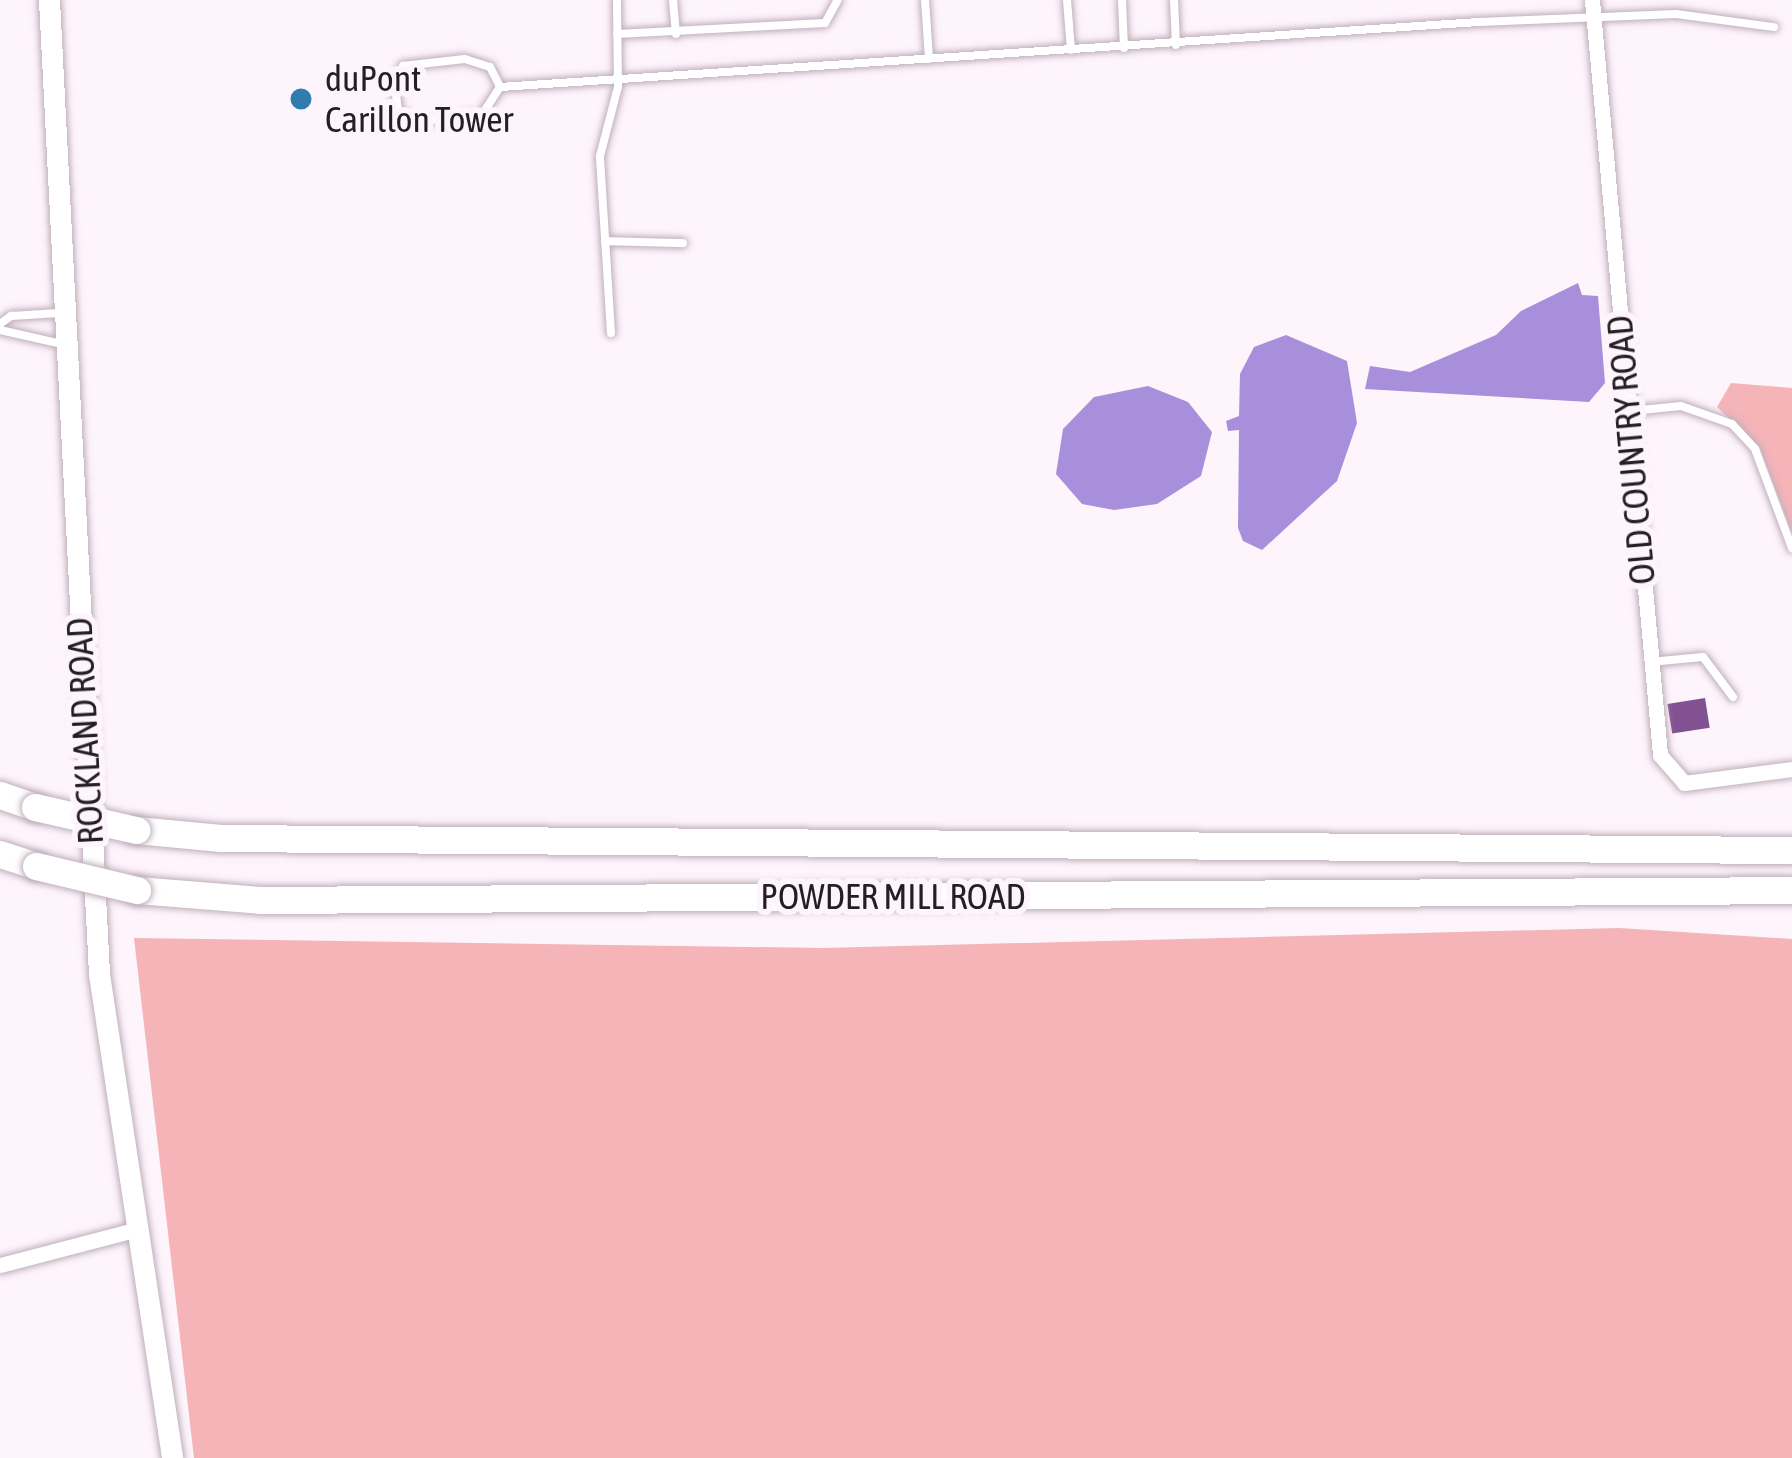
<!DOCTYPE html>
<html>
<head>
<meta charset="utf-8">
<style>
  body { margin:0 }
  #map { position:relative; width:1792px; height:1458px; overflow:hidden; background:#fef4fb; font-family:"Asap Condensed",sans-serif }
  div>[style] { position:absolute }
  .green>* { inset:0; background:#f4b4b8 }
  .water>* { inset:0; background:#a88fdb }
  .building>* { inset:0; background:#825192; transform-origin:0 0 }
  .roads { filter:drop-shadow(0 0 3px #c0b0bc) drop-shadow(0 0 3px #c0b0bc) }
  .lane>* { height:8px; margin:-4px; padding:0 4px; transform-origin:4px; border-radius:4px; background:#fff }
  .street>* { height:15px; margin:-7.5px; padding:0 7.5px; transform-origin:7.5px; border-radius:7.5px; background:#fff }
  .secondary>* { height:21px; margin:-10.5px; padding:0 10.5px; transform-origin:10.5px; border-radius:10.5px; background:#fff }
  .highway>* { height:27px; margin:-13.5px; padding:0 13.5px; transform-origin:13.5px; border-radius:13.5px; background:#fff }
  .bridges { filter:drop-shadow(0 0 3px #c0b0bc) drop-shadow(0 0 3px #c0b0bc) }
  .highway-bridge>* { height:27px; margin:-13.5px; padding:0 13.5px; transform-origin:13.5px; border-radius:13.5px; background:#fff }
  .dots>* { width:33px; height:33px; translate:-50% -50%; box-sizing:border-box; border:6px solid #fef4fb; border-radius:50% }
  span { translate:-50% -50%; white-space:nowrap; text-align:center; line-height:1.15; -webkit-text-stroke:12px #fef4fb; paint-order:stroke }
  .poi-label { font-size:36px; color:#251f23 }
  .left { translate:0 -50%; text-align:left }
  .street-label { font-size:36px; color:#251f23 }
</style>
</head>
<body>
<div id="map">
  <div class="green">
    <i style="clip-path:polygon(1731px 383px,1792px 388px,1792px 533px,1760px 448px,1717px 407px)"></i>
    <i style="clip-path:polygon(1619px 928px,1792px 939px,1792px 1458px,194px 1458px,134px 938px,823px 948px)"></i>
  </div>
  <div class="water">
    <i style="clip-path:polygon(1578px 283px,1582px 295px,1598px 296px,1605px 383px,1589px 402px,1365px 389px,1370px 366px,1410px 372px,1496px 335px,1521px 311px)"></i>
    <i style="clip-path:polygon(1286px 335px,1347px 361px,1357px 423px,1337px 481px,1262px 550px,1243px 541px,1238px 528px,1239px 430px,1228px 431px,1226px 421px,1239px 416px,1240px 374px,1254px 347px)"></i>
    <i style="clip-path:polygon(1148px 386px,1188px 402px,1212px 432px,1201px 476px,1157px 504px,1114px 510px,1082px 504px,1056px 474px,1063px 429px,1094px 397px)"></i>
  </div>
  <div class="building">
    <i style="left:1705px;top:698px;width:30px;height:38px;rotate:81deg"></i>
  </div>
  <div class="roads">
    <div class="lane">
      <i style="left:673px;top:0;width:34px;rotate:85deg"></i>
      <i style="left:925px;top:0;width:59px;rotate:86.1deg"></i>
      <i style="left:1067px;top:0;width:50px;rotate:85.4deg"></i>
      <i style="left:1122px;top:0;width:48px;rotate:87.6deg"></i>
      <i style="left:1174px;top:0;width:45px;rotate:87.5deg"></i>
      <i style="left:617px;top:34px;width:208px;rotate:-3deg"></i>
      <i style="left:825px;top:23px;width:26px;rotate:-61deg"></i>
      <i style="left:500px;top:87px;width:35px;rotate:123deg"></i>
      <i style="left:481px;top:116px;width:68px;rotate:175.8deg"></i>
      <i style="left:413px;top:121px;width:18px;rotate:-146deg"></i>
      <i style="left:398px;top:111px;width:25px;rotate:-97deg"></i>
      <i style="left:395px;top:86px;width:22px;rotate:-68deg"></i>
      <i style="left:403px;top:66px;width:62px;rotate:-6.4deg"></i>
      <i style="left:465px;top:59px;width:26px;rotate:18deg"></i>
      <i style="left:490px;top:67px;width:22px;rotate:63deg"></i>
      <i style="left:500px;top:87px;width:981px;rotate:-3.8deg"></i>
      <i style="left:1479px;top:22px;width:197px;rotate:-2.3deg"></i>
      <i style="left:1676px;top:14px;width:99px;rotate:7.6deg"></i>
      <i style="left:605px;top:241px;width:78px;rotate:1.5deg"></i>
      <i style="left:0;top:324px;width:14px;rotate:-36deg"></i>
      <i style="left:11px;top:316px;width:48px;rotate:-3.6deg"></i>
      <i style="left:0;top:330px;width:64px;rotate:12.7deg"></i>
      <i style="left:611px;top:333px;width:177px;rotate:-93.6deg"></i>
      <i style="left:600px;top:156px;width:71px;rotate:-75.4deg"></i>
      <i style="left:618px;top:87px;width:87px;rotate:-90.7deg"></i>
      <i style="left:1631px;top:411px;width:50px;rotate:-5.7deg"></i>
      <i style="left:1681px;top:406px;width:54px;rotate:19.4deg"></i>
      <i style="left:1732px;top:424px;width:34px;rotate:47deg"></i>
      <i style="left:1755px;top:449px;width:106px;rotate:69.5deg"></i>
      <i style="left:1650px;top:662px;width:53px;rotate:-5.4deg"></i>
      <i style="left:1703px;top:657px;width:50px;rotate:53.1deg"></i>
    </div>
    <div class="street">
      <i style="left:1592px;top:0;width:758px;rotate:84.85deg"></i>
      <i style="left:1660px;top:755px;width:37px;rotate:49deg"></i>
      <i style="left:1684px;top:783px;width:109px;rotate:-7.4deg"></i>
      <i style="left:0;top:1265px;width:143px;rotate:-14.6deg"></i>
    </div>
    <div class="secondary">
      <i style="left:49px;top:0;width:975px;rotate:87.06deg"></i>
      <i style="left:99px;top:974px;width:489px;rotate:81.4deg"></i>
    </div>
    <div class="highway">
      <i style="left:0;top:795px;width:37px;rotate:19deg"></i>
      <i style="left:136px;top:830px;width:85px;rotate:5.4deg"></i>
      <i style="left:221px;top:838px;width:1571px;rotate:0.44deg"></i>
      <i style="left:0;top:854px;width:38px;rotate:18deg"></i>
      <i style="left:137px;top:890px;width:123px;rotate:4.6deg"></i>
      <i style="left:260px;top:900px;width:1532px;rotate:-0.37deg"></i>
    </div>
  </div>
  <div class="bridges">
    <div class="highway-bridge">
      <i style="left:35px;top:807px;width:104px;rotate:12.8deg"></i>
      <i style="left:36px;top:866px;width:104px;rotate:13.4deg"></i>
    </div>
  </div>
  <div class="dots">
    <i style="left:301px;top:99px;background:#307caf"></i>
  </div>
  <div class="poi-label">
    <span class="left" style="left:325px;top:99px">duPont<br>Carillon Tower</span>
  </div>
  <div class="street-label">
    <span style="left:1631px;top:450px;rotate:-95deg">OLD COUNTRY ROAD</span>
    <span style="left:85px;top:731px;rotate:-93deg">ROCKLAND ROAD</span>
    <span style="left:893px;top:897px">POWDER MILL ROAD</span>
  </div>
</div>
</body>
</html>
